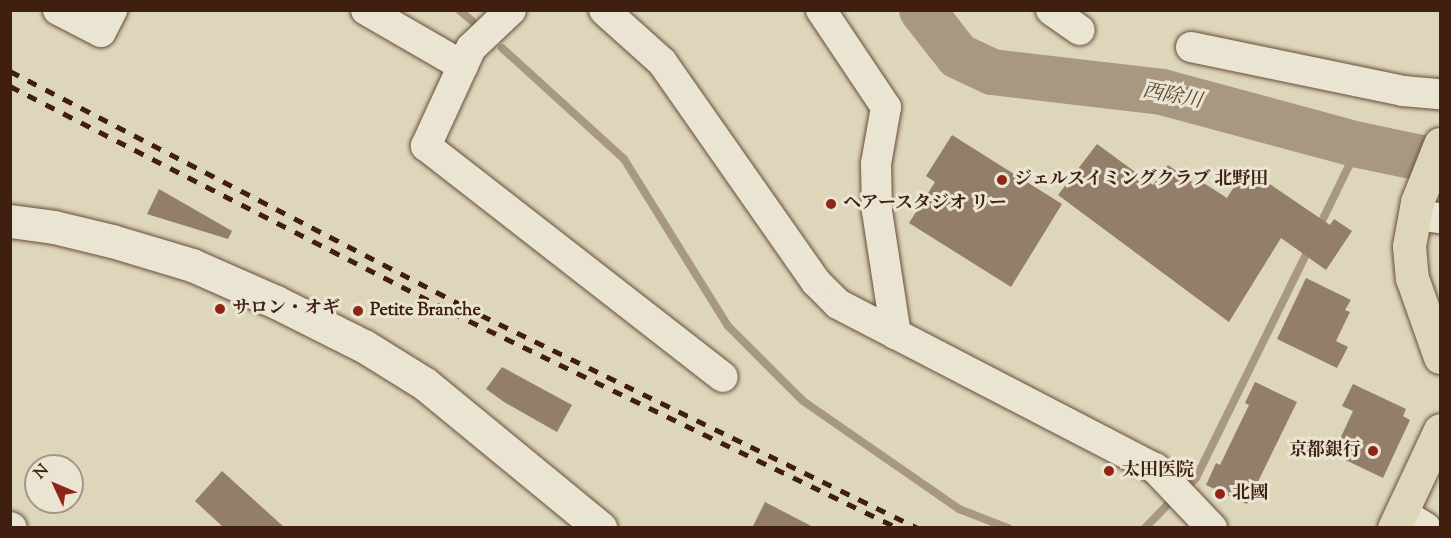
<!DOCTYPE html>
<html>
<head>
<meta charset="utf-8">
<style>
  body { margin:0 }
  #map { position:relative; width:1451px; height:538px; overflow:hidden; background:#ded6ba; font-family:"Sorts Mill Goudy","Noto Serif JP",serif }
  div>[style] { position:absolute }
  .stream>* { height:8px; margin:-4px; padding:0 4px; transform-origin:4px; border-radius:4px; background:#a89881 }
  .river>* { height:46px; margin:-23px; padding:0 23px; transform-origin:23px; border-radius:23px; background:#a89881 }
  .building>* { inset:0; background:#927e69 }
  .roads { filter:drop-shadow(0 0 2px #684d3b) drop-shadow(0 0 2px #684d3b) }
  .street>* { height:30px; margin:-15px; padding:0 15px; transform-origin:15px; border-radius:15px; background:#eae4d2 }
  .secondary>* { height:33px; margin:-16.5px; padding:0 16.5px; transform-origin:16.5px; border-radius:16.5px; background:#eae4d2 }
  .primary>* { height:33px; margin:-16.5px; padding:0 16.5px; transform-origin:16.5px; border-radius:16.5px; background:#ded6ba }
  .rail>* { height:4.5px; margin-top:-2.25px; transform-origin:0; background:repeating-linear-gradient(90deg,#401f11 0 10px,transparent 0 20px) }
  .dots>* { width:16px; height:16px; translate:-50% -50%; box-sizing:border-box; border:3px solid #eae4d2; border-radius:50% }
  span { translate:-50% -50%; white-space:nowrap; text-align:center; line-height:1.15; -webkit-text-stroke:6px #eae4d2; paint-order:stroke }
  .poi-label { font-size:18px; color:#401f11; font-weight:700 }
  .left { translate:0 -50%; text-align:left }
  .right { translate:-100% -50%; text-align:right }
  .water-label { font-size:20px; color:#5f4333; font-style:italic }
  .frame { position:absolute; inset:0; border:12px solid #401f11; pointer-events:none }
  .north { position:absolute; left:24px; top:454px; width:60px; height:60px; box-sizing:border-box; background:#eae4d2; border:2px solid #a69585; border-radius:50%; rotate:314deg; font-size:16px; font-weight:700; line-height:24px; text-align:center; color:#401f11 }
  .north::after { content:''; display:block; margin:auto; width:21px; height:27px; background:#8f2418; clip-path:polygon(50% 0,100% 100%,50% 72%,0 100%) }
</style>
</head>
<body>
<div id="map">
  <div class="stream">
    <i style="left:459px;top:10px;width:17px;rotate:40deg"></i>
    <i style="left:502px;top:48px;width:165px;rotate:42.3deg"></i>
    <i style="left:624px;top:159px;width:197px;rotate:58.1deg"></i>
    <i style="left:728px;top:326px;width:106px;rotate:45deg"></i>
    <i style="left:803px;top:401px;width:190px;rotate:34.7deg"></i>
    <i style="left:959px;top:509px;width:53px;rotate:21.2deg"></i>
    <i style="left:1319px;top:227px;width:91px;rotate:-64deg"></i>
    <i style="left:1183px;top:490px;width:18px;rotate:-43deg"></i>
    <i style="left:1196px;top:478px;width:258px;rotate:-63.8deg"></i>
    <i style="left:1145px;top:528px;width:42px;rotate:-46deg"></i>
  </div>
  <div class="river">
    <i style="left:922px;top:10px;width:58px;rotate:52deg"></i>
    <i style="left:958px;top:56px;width:38px;rotate:25deg"></i>
    <i style="left:992px;top:72px;width:171px;rotate:6.7deg"></i>
    <i style="left:1162px;top:92px;width:204px;rotate:15.1deg"></i>
    <i style="left:1359px;top:145px;width:83px;rotate:11.9deg"></i>
  </div>
  <div class="building">
    <i style="clip-path:polygon(952px 135px,1062px 204px,1011px 287px,909px 223px,935px 182px,926px 176px)"></i>
    <i style="clip-path:polygon(1097px 144px,1153px 185px,1168px 165px,1199px 187px,1202px 182px,1227px 198px,1243px 172px,1255px 174px,1330px 225px,1334px 219px,1352px 231px,1326px 270px,1281px 238px,1229px 322px,1058px 195px)"></i>
    <i style="clip-path:polygon(159px 189px,232px 231px,228px 239px,147px 214px)"></i>
    <i style="clip-path:polygon(1306px 278px,1351px 300px,1345px 310px,1350px 312px,1336px 341px,1348px 347px,1337px 368px,1277px 339px)"></i>
    <i style="clip-path:polygon(502px 367px,572px 405px,557px 432px,504px 402px,486px 389px)"></i>
    <i style="clip-path:polygon(1255px 382px,1297px 402px,1247px 504px,1206px 485px,1216px 463px,1220px 465px,1249px 405px,1245px 403px)"></i>
    <i style="clip-path:polygon(1353px 384px,1406px 409px,1403px 416px,1410px 420px,1383px 478px,1333px 454px,1353px 411px,1342px 406px)"></i>
    <i style="clip-path:polygon(222px 471px,285px 528px,224px 528px,195px 501px)"></i>
    <i style="clip-path:polygon(765px 502px,815px 528px,752px 528px)"></i>
  </div>
  <div class="roads">
    <div class="street">
      <i style="left:58px;top:10px;width:48px;rotate:27.1deg"></i>
      <i style="left:101px;top:32px;width:25px;rotate:-63deg"></i>
      <i style="left:366px;top:10px;width:112px;rotate:30deg"></i>
      <i style="left:511px;top:10px;width:55px;rotate:136.5deg"></i>
      <i style="left:471px;top:48px;width:108px;rotate:114.7deg"></i>
      <i style="left:426px;top:146px;width:376px;rotate:37.9deg"></i>
      <i style="left:604px;top:10px;width:78px;rotate:41.9deg"></i>
      <i style="left:662px;top:62px;width:269px;rotate:55deg"></i>
      <i style="left:816px;top:282px;width:31px;rotate:45deg"></i>
      <i style="left:838px;top:304px;width:357px;rotate:27.4deg"></i>
      <i style="left:1155px;top:468px;width:83px;rotate:46.5deg"></i>
      <i style="left:821px;top:10px;width:117px;rotate:56.2deg"></i>
      <i style="left:886px;top:107px;width:58px;rotate:100deg"></i>
      <i style="left:876px;top:164px;width:47px;rotate:88.8deg"></i>
      <i style="left:877px;top:211px;width:125px;rotate:81.3deg"></i>
      <i style="left:1051px;top:10px;width:35px;rotate:35deg"></i>
      <i style="left:1191px;top:47px;width:217px;rotate:11.7deg"></i>
      <i style="left:1403px;top:91px;width:37px;rotate:5deg"></i>
      <i style="left:1415px;top:215px;width:25px;rotate:7deg"></i>
      <i style="left:1402px;top:513px;width:28px;rotate:32deg"></i>
      <i style="left:10px;top:527px;width:2px;rotate:27deg"></i>
    </div>
    <div class="secondary">
      <i style="left:10px;top:221px;width:44px;rotate:7.8deg"></i>
      <i style="left:54px;top:227px;width:60px;rotate:13.6deg"></i>
      <i style="left:112px;top:241px;width:84px;rotate:16.7deg"></i>
      <i style="left:192px;top:265px;width:92px;rotate:23.8deg"></i>
      <i style="left:276px;top:302px;width:98px;rotate:26.6deg"></i>
      <i style="left:364px;top:346px;width:72px;rotate:31.9deg"></i>
      <i style="left:425px;top:384px;width:227px;rotate:39.4deg"></i>
    </div>
    <div class="primary">
      <i style="left:1440px;top:144px;width:62px;rotate:111.6deg"></i>
      <i style="left:1417px;top:202px;width:45px;rotate:100.3deg"></i>
      <i style="left:1409px;top:246px;width:32px;rotate:85deg"></i>
      <i style="left:1412px;top:278px;width:84px;rotate:70.5deg"></i>
      <i style="left:1394px;top:528px;width:108px;rotate:-64.9deg"></i>
    </div>
  </div>
  <div class="rail">
    <i style="left:10px;top:71px;width:530px;rotate:27.39deg"></i>
    <i style="left:481px;top:315px;width:486px;rotate:26deg"></i>
    <i style="left:10px;top:86px;width:496px;rotate:27.1deg"></i>
    <i style="left:451px;top:312px;width:496px;rotate:25.8deg"></i>
  </div>
  <div class="dots">
    <i style="left:1002px;top:180px;background:#8f2418"></i>
    <i style="left:831px;top:204px;background:#8f2418"></i>
    <i style="left:220px;top:309px;background:#8f2418"></i>
    <i style="left:358px;top:311px;background:#8f2418"></i>
    <i style="left:1373px;top:451px;background:#8f2418"></i>
    <i style="left:1109px;top:471px;background:#8f2418"></i>
    <i style="left:1220px;top:494px;background:#8f2418"></i>
  </div>
  <div class="poi-label">
    <span class="left" style="left:1014px;top:180px">ジェルスイミングクラブ 北野田</span>
    <span class="left" style="left:843px;top:204px">ヘアースタジオ リー</span>
    <span class="left" style="left:232px;top:309px">サロン・オギ</span>
    <span class="left" style="left:370px;top:311px">Petite Branche</span>
    <span class="right" style="left:1361px;top:451px">京都銀行</span>
    <span class="left" style="left:1122px;top:471px">太田医院</span>
    <span class="left" style="left:1232px;top:494px">北國</span>
  </div>
  <div class="water-label">
    <span style="left:1172px;top:97px;rotate:11deg">西除川</span>
  </div>
  <div class="frame"></div>
  <div class="north">N</div>
</div>
</body>
</html>
